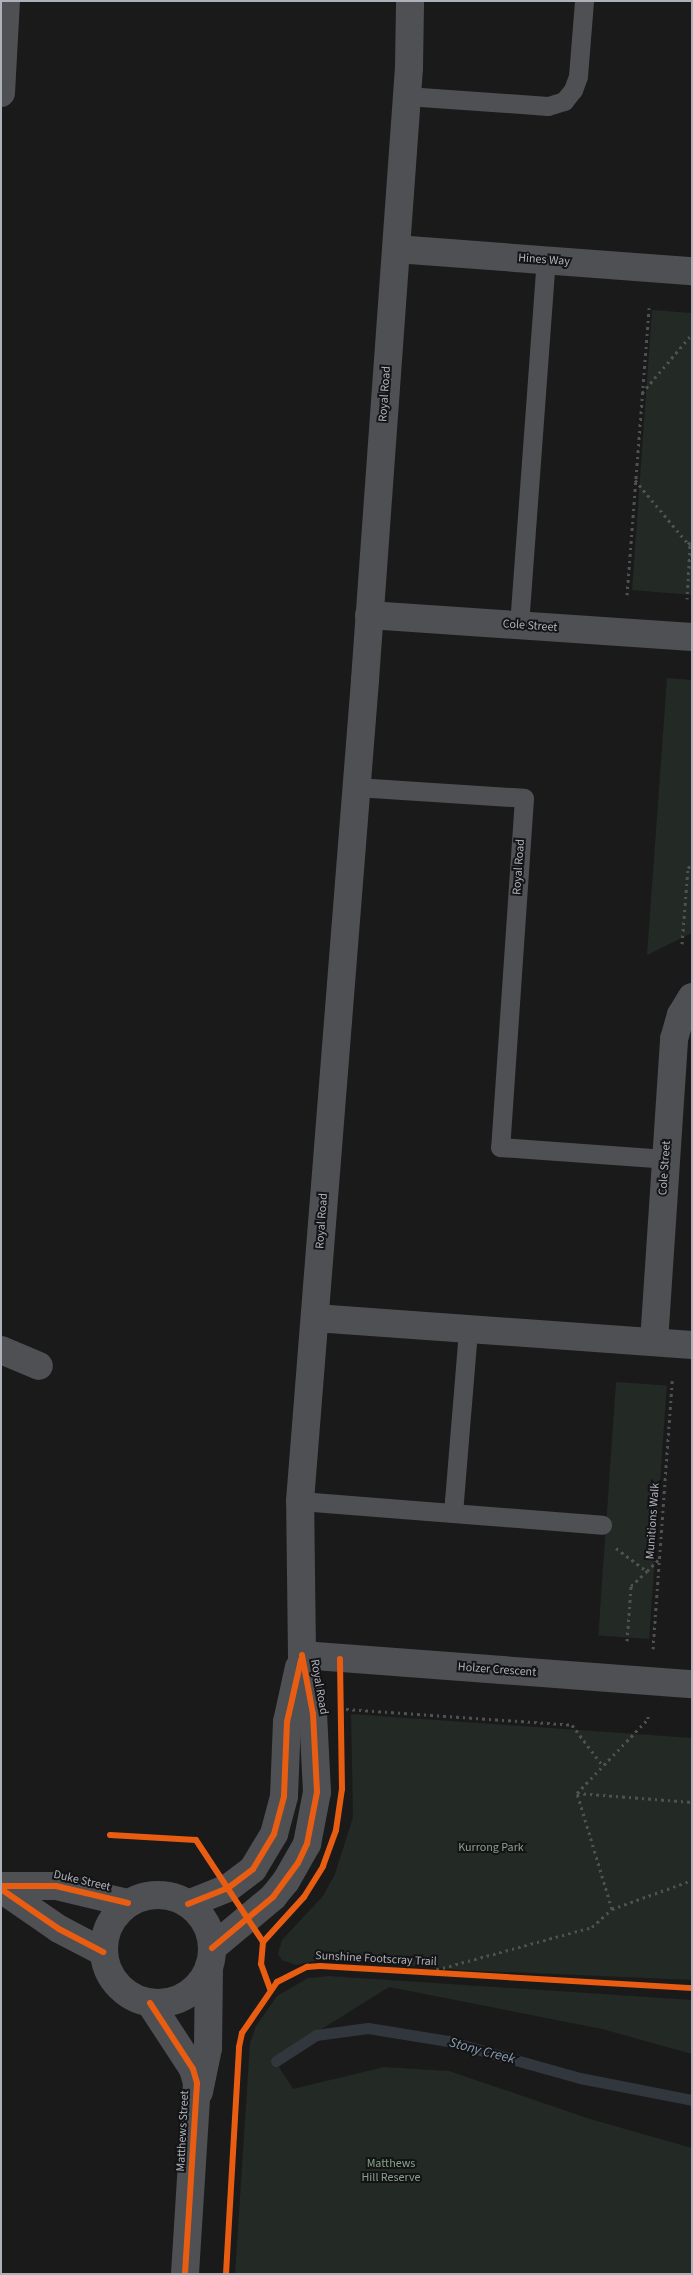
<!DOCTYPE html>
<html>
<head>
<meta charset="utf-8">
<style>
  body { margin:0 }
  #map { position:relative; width:693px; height:2275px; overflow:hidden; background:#1a1a1a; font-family:"Source Sans 3",sans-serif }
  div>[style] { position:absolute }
  .green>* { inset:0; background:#232924; transform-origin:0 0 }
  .stream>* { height:11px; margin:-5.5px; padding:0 5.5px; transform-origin:5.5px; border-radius:5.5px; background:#31373d }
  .path>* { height:3px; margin-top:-1.5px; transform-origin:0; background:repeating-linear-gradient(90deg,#505154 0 2.5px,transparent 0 6.5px) }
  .service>* { height:19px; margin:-9.5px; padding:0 9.5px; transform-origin:9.5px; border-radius:9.5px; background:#4f5053 }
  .minor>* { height:28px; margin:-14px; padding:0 14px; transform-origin:14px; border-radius:14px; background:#4f5053 }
  .minor>.ring { margin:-14px; padding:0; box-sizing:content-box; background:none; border:28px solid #4f5053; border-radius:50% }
  .cycleway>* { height:6px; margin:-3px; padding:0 3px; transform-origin:3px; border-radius:3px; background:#e95d12 }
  span { translate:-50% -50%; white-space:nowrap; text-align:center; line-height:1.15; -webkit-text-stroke:4px #141416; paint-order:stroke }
  .street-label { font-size:12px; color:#adb1b9 }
  .park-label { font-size:12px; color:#87a289 }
  .water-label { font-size:14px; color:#899db0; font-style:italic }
  .frame { position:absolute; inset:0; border:2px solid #adb1b9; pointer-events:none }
</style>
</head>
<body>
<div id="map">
  <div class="green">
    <i style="clip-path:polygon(652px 310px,692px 313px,692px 595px,632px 590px)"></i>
    <i style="clip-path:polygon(667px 678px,692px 680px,692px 933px,647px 955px)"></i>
    <i style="left:616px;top:1382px;width:51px;height:254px;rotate:4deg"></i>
    <i style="clip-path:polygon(351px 1714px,692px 1738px,692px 1980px,459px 1970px,328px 1958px,296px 1965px,282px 1960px,278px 1954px,282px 1940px,323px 1896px,335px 1874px,353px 1817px)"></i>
    <i style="clip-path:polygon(329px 1976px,692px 2000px,692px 2054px,602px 2029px,389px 1987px,274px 2059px,293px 2089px,384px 2067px,449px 2071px,590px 2119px,692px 2148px,692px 2274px,235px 2274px,250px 2043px,256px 2026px,277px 1996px,308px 1978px)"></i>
  </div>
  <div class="stream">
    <i style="left:276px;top:2061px;width:48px;rotate:-33deg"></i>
    <i style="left:316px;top:2035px;width:52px;rotate:-7.7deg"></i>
    <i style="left:368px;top:2028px;width:81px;rotate:9.2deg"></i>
    <i style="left:448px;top:2041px;width:137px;rotate:15.7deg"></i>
    <i style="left:580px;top:2078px;width:114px;rotate:11.1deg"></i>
  </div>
  <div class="path">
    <i style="left:642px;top:393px;width:77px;rotate:-49.7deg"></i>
    <i style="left:635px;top:480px;width:86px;rotate:50.2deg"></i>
    <i style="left:690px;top:546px;width:53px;rotate:93.2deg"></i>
    <i style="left:688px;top:544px;width:6px;rotate:-45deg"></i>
    <i style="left:627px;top:595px;width:288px;rotate:-85.6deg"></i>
    <i style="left:682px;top:944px;width:76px;rotate:-85.5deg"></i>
    <i style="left:688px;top:868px;width:6px;rotate:-51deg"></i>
    <i style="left:616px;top:1548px;width:39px;rotate:37deg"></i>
    <i style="left:647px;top:1571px;width:17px;rotate:-45deg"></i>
    <i style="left:627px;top:1641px;width:55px;rotate:-85.8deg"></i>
    <i style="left:631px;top:1586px;width:22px;rotate:-43deg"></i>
    <i style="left:653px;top:1649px;width:269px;rotate:-85.9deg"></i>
    <i style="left:346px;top:1709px;width:227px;rotate:4deg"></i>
    <i style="left:572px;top:1725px;width:51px;rotate:52.9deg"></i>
    <i style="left:577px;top:1793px;width:115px;rotate:4.5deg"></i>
    <i style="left:612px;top:1909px;width:121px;rotate:-106.8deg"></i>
    <i style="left:577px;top:1793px;width:103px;rotate:-46.2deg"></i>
    <i style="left:648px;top:1719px;width:5px;rotate:-90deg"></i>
    <i style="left:424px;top:1973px;width:174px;rotate:-15.3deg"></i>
    <i style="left:592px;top:1927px;width:27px;rotate:-42deg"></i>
    <i style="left:612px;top:1909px;width:85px;rotate:-19.9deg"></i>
  </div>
  <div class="service">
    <i style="left:406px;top:96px;width:142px;rotate:4deg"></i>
    <i style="left:548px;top:106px;width:17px;rotate:-17deg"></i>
    <i style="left:564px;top:101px;width:14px;rotate:-51deg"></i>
    <i style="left:573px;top:90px;width:15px;rotate:-70deg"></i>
    <i style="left:578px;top:76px;width:75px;rotate:-85.4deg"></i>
    <i style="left:519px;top:625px;width:366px;rotate:-85.8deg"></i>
    <i style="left:356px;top:787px;width:168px;rotate:3.7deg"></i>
    <i style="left:524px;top:798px;width:350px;rotate:93.9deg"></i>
    <i style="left:500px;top:1147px;width:166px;rotate:4.1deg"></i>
    <i style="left:300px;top:1501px;width:303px;rotate:4.5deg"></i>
    <i style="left:453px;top:1513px;width:185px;rotate:-85.3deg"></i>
  </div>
  <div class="minor">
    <i style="left:1px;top:93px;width:92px;rotate:-86.9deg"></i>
    <i style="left:396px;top:249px;width:297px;rotate:4.3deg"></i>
    <i style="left:369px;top:615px;width:324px;rotate:3.9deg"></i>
    <i style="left:315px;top:1318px;width:378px;rotate:4.1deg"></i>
    <i style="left:654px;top:1342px;width:304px;rotate:-86.2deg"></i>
    <i style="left:674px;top:1039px;width:25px;rotate:-74deg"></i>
    <i style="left:681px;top:1015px;width:21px;rotate:-59deg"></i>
    <i style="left:1px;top:1350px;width:41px;rotate:22.8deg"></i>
    <i style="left:302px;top:1655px;width:391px;rotate:4.3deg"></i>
    <i style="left:1px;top:1886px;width:55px"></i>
    <i style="left:56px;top:1886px;width:74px;rotate:13.3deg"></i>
    <i style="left:1px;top:1889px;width:70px;rotate:34.6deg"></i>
    <i style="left:59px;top:1929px;width:50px;rotate:27.6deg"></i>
    <i class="ring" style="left:104px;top:1895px;width:80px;height:80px"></i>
    <i style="left:188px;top:1904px;width:43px;rotate:-21.8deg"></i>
    <i style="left:228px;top:1888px;width:31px;rotate:-37deg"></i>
    <i style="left:253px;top:1869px;width:41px;rotate:-59deg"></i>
    <i style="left:274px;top:1834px;width:39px;rotate:-75deg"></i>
    <i style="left:284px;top:1796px;width:74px;rotate:-87.7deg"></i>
    <i style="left:287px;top:1722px;width:56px;rotate:-77.7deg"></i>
    <i style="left:212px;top:1948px;width:80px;rotate:-39.9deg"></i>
    <i style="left:273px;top:1897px;width:21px;rotate:-51deg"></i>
    <i style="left:286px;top:1881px;width:43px;rotate:-60.4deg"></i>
    <i style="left:307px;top:1844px;width:53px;rotate:-79.1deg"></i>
    <i style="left:317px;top:1792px;width:78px;rotate:-92.9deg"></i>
    <i style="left:313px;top:1714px;width:60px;rotate:-100.6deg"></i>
    <i style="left:302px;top:1655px;width:154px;rotate:-90.7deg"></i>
    <i style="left:300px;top:1501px;width:824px;rotate:-85.47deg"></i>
    <i style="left:365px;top:680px;width:614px;rotate:-85.89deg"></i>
    <i style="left:409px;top:68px;width:67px;rotate:-89.1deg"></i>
    <i style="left:150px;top:2003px;width:79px;rotate:56.9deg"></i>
    <i style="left:193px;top:2069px;width:15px;rotate:74deg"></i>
    <i style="left:197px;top:2083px;width:191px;rotate:93.6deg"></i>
    <i style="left:199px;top:2092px;width:45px;rotate:-78.4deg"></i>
    <i style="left:208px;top:2048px;width:82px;rotate:-89.3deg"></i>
  </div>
  <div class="cycleway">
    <i style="left:110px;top:1835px;width:86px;rotate:3.3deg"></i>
    <i style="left:196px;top:1840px;width:122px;rotate:56.7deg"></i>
    <i style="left:263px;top:1942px;width:22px;rotate:95deg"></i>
    <i style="left:261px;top:1964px;width:27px;rotate:70deg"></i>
    <i style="left:1px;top:1886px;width:55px"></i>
    <i style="left:56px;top:1886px;width:74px;rotate:13.3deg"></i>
    <i style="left:1px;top:1889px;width:70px;rotate:34.6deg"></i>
    <i style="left:59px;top:1929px;width:50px;rotate:27.6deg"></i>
    <i style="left:188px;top:1904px;width:43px;rotate:-21.8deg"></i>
    <i style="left:228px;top:1888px;width:31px;rotate:-37deg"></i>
    <i style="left:253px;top:1869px;width:41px;rotate:-59deg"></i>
    <i style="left:274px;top:1834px;width:39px;rotate:-75deg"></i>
    <i style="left:284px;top:1796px;width:74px;rotate:-87.7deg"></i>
    <i style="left:287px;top:1722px;width:64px;rotate:-77.3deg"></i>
    <i style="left:263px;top:1942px;width:61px;rotate:-47.7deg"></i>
    <i style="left:304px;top:1897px;width:36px;rotate:-58deg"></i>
    <i style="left:323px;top:1866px;width:38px;rotate:-70deg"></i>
    <i style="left:336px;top:1830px;width:41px;rotate:-81.7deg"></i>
    <i style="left:342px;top:1789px;width:130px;rotate:-90.9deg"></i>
    <i style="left:212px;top:1948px;width:80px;rotate:-39.9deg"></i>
    <i style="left:273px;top:1897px;width:42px;rotate:-53.7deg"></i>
    <i style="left:298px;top:1863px;width:21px;rotate:-65deg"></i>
    <i style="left:307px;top:1844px;width:53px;rotate:-79.1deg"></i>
    <i style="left:317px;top:1792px;width:78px;rotate:-92.9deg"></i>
    <i style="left:313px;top:1714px;width:60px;rotate:-100.6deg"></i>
    <i style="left:150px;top:2003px;width:79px;rotate:56.9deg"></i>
    <i style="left:193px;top:2069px;width:15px;rotate:74deg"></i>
    <i style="left:197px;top:2083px;width:191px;rotate:93.6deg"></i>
    <i style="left:226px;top:2274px;width:227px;rotate:-86.7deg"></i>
    <i style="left:239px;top:2047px;width:14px;rotate:-78deg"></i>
    <i style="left:242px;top:2033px;width:62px;rotate:-55.5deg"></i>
    <i style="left:277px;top:1982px;width:34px;rotate:-27deg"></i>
    <i style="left:307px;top:1967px;width:13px;rotate:-4deg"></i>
    <i style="left:320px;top:1966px;width:373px;rotate:3.4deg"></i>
  </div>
  <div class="street-label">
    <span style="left:544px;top:260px;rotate:4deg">Hines Way</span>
    <span style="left:385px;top:394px;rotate:-86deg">Royal Road</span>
    <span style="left:530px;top:626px;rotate:4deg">Cole Street</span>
    <span style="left:519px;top:867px;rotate:-86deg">Royal Road</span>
    <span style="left:665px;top:1168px;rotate:-86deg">Cole Street</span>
    <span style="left:322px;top:1221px;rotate:-86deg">Royal Road</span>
    <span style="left:653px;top:1521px;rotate:-86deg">Munitions Walk</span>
    <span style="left:497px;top:1670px;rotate:4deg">Holzer Crescent</span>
    <span style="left:319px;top:1687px;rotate:80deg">Royal Road</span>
    <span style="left:82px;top:1881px;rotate:13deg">Duke Street</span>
    <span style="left:376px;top:1959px;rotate:3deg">Sunshine Footscray Trail</span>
    <span style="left:183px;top:2131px;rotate:-87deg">Matthews Street</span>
  </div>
  <div class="park-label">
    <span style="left:491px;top:1848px">Kurrong Park</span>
    <span style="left:391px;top:2171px">Matthews<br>Hill Reserve</span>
  </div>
  <div class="water-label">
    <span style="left:482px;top:2051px;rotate:15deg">Stony Creek</span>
  </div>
  <div class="frame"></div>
</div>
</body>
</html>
